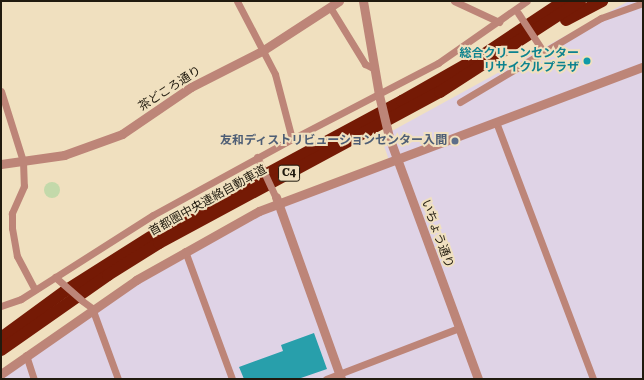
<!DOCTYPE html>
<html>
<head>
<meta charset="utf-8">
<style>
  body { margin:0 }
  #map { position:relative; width:644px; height:380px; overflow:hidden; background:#f0e0bf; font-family:"Roboto Serif","Noto Sans JP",serif }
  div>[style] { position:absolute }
  .industrial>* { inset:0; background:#dfd3e6 }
  .green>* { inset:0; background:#c3d9aa }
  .round { border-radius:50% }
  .water>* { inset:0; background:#289fab }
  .minor>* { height:7px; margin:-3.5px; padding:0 3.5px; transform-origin:3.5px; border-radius:3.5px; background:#bd8578 }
  .tertiary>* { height:9px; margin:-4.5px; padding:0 4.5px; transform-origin:4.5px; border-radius:4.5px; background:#bd8578 }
  .motorway>* { height:12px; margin:-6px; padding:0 6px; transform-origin:6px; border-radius:6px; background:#751a05 }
  .minor-bridge>* { height:7px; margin:-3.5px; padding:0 3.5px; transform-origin:3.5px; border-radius:3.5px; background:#bd8578 }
  .tertiary-bridge>* { height:9px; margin:-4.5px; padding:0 4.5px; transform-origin:4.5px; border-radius:4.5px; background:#bd8578 }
  .dots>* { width:11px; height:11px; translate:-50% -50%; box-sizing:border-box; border:2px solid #f0e0bf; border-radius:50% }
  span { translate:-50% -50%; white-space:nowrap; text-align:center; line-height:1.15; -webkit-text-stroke:4px #f0e0bf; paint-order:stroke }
  .shield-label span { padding:1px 3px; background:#f0e0bf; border:1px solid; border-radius:3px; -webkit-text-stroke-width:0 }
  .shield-label { font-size:11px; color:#201a0e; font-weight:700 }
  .culture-label { font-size:12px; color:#0d838f; font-weight:700 }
  .right { translate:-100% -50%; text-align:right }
  .street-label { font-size:12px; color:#201a0e }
  .service-label { font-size:12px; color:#4e5e75; font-weight:700 }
  .frame { position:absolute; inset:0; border:2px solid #201a0e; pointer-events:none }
</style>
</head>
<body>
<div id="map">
  <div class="industrial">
    <i style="clip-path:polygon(629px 1px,643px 1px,643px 379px,1px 379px,97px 309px,189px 251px,279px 203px,390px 163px,381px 137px)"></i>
  </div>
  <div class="green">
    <i class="round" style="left:44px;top:182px;width:16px;height:16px"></i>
  </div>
  <div class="water">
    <i style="clip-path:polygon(314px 333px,327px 369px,298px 379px,244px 379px,239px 367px,283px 351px,281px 345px)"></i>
  </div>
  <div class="minor">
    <i style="left:454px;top:1px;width:50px;rotate:25deg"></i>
    <i style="left:330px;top:7px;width:67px;rotate:58.4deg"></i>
    <i style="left:365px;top:64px;width:9px;rotate:27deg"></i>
    <i style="left:1px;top:91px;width:73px;rotate:72.6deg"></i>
    <i style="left:23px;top:161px;width:25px;rotate:88deg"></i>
    <i style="left:24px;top:186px;width:30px;rotate:114deg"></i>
    <i style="left:12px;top:213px;width:15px;rotate:90deg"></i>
    <i style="left:12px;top:228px;width:28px;rotate:80deg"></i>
    <i style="left:17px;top:256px;width:38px;rotate:62deg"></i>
    <i style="left:460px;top:102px;width:164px;rotate:-30.8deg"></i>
    <i style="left:601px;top:18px;width:45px;rotate:-19.7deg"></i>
    <i style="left:496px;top:122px;width:275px;rotate:69.3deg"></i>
    <i style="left:292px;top:139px;width:165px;rotate:-27.5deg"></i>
    <i style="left:438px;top:63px;width:108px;rotate:-34.9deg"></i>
    <i style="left:185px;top:251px;width:136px;rotate:69.8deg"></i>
    <i style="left:81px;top:300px;width:14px;rotate:36deg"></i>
    <i style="left:92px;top:308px;width:76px;rotate:69.9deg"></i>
    <i style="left:1px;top:306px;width:21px;rotate:-19deg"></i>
    <i style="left:21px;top:299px;width:156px;rotate:-32.5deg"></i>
    <i style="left:153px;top:215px;width:158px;rotate:-28.7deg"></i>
    <i style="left:292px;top:139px;width:67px;rotate:-104.7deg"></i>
    <i style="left:275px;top:74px;width:82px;rotate:-117.5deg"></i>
    <i style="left:26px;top:355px;width:25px;rotate:72deg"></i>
    <i style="left:326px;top:379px;width:142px;rotate:-21deg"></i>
  </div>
  <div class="tertiary">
    <i style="left:363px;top:1px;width:95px;rotate:80.3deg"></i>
    <i style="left:389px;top:137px;width:258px;rotate:69.8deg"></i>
    <i style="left:1px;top:164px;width:64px;rotate:-8.1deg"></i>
    <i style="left:64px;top:155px;width:62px;rotate:-19.9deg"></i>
    <i style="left:122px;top:134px;width:83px;rotate:-34.3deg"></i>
    <i style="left:191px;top:87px;width:80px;rotate:-26.9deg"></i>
    <i style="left:262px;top:51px;width:92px;rotate:-33deg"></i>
    <i style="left:276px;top:197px;width:193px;rotate:70.3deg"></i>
    <i style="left:1px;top:374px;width:165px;rotate:-34.8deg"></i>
    <i style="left:136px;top:280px;width:141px;rotate:-29.3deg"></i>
    <i style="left:259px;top:211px;width:410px;rotate:-20.6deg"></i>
  </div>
  <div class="motorway">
    <i style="left:566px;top:20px;width:41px;rotate:-27.8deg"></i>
    <i style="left:1px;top:338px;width:79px;rotate:-36.3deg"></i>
    <i style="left:65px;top:291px;width:107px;rotate:-32.3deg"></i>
    <i style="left:155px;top:234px;width:281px;rotate:-28.3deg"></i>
    <i style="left:402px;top:101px;width:93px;rotate:-29.6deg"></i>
    <i style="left:483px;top:55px;width:97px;rotate:-33.7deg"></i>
    <i style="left:1px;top:350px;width:131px;rotate:-35deg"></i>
    <i style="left:108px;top:275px;width:60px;rotate:-32.1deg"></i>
    <i style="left:159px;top:243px;width:319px;rotate:-28.3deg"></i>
    <i style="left:440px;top:92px;width:167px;rotate:-33deg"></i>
  </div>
  <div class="minor-bridge">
    <i style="left:518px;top:13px;width:42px;rotate:56.7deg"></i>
    <i style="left:257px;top:157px;width:43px;rotate:65.2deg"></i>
    <i style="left:55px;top:277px;width:35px;rotate:41deg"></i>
  </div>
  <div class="tertiary-bridge">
    <i style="left:379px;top:95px;width:43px;rotate:76.6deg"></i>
  </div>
  <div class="dots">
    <i style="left:587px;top:61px;background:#0f9aa8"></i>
    <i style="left:455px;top:141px;background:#5c6f8a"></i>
  </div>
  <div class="shield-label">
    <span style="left:289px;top:173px">C4</span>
  </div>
  <div class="culture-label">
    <span class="right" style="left:579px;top:61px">総合クリーンセンター<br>リサイクルプラザ</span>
  </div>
  <div class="street-label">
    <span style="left:170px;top:89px;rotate:-33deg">茶どころ通り</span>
    <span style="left:208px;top:201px;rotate:-29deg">首都圏中央連絡自動車道</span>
    <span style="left:437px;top:234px;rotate:70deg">いちょう通り</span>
  </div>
  <div class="service-label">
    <span class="right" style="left:447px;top:141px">友和ディストリビューションセンター入間</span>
  </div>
  <div class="frame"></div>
</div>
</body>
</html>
